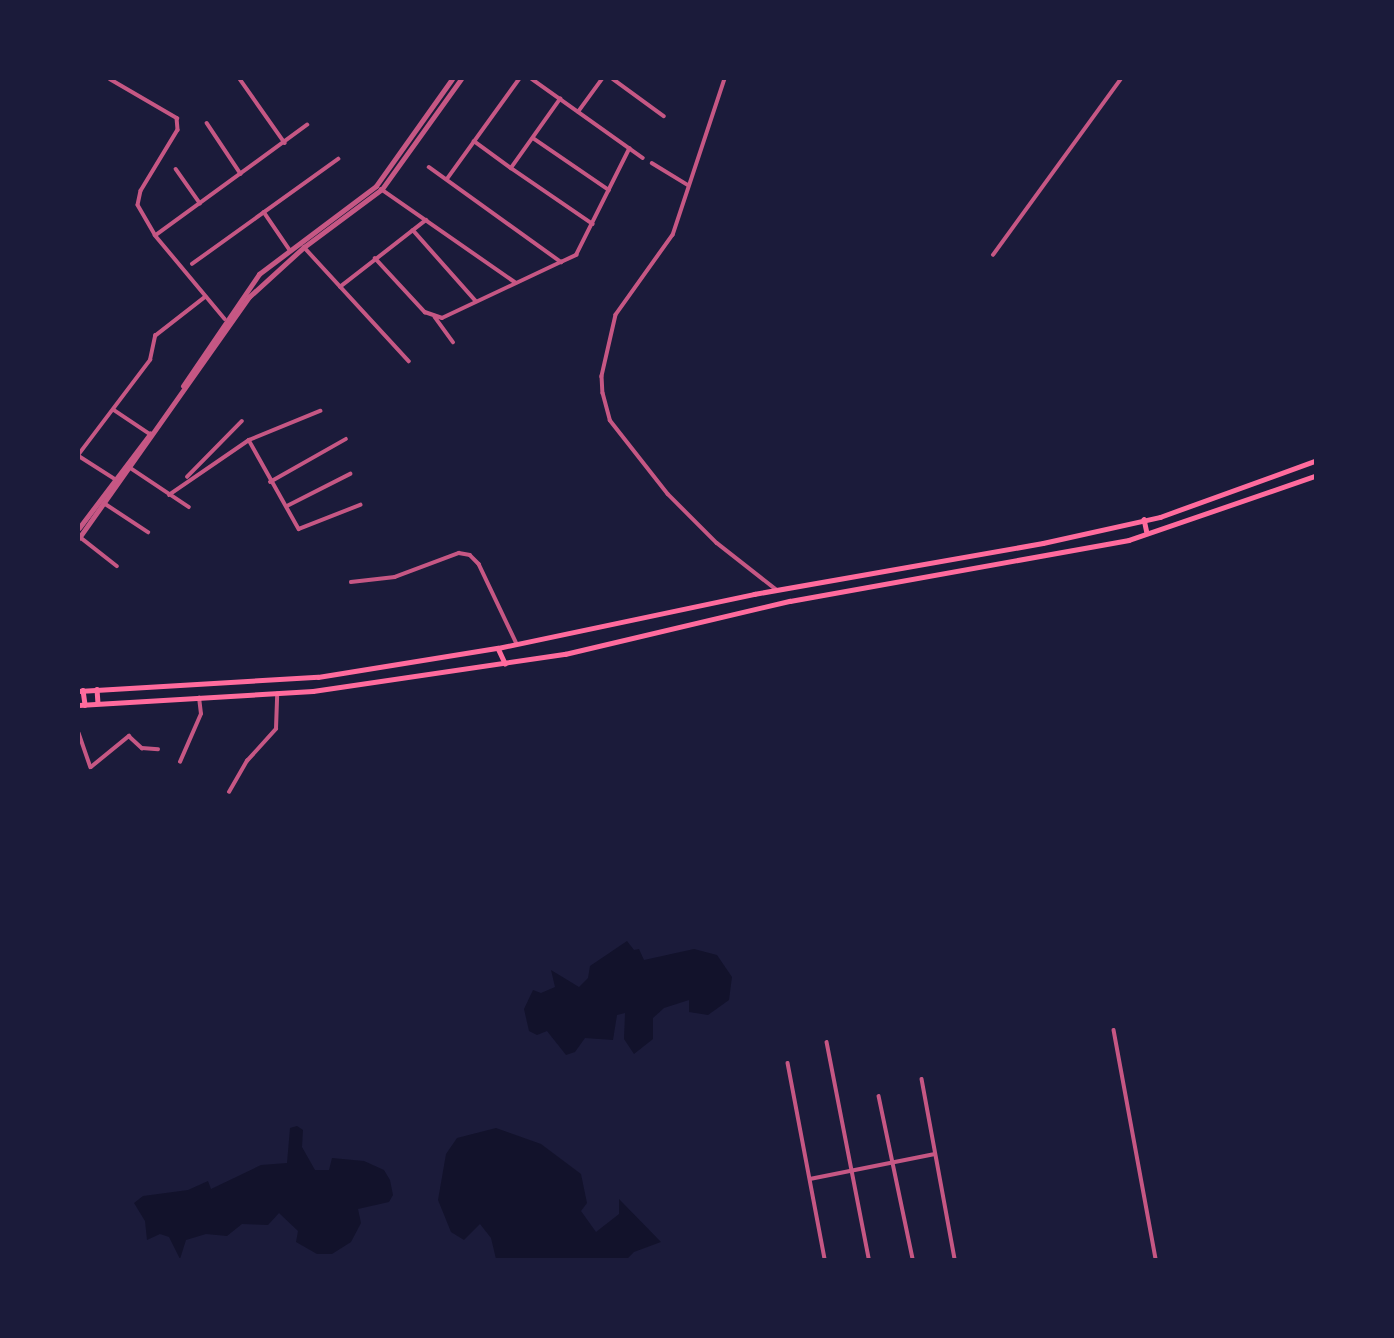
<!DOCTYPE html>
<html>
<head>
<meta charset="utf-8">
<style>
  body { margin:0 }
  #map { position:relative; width:1394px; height:1338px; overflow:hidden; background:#1b1b3a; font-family:Merriweather,serif }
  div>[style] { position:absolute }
  .water>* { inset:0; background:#12122b }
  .minor>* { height:3.5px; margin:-1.75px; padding:0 1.75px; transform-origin:1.75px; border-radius:1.75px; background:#c65784 }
  .tertiary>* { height:4.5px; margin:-2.25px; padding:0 2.25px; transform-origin:2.25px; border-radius:2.25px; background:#c65784 }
  .secondary>* { height:4.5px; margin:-2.25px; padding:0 2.25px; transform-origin:2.25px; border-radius:2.25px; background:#ff6b9d }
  span { translate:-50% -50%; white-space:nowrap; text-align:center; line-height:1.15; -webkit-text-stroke:7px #1b1b3a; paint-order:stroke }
  .frame { position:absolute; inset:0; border:80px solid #1b1b3a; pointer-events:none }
</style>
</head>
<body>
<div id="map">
  <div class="water">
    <i style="clip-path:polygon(627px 941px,634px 950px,639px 949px,644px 960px,694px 949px,717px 955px,732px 977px,729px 1000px,708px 1015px,689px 1012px,689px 1000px,664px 1008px,653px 1018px,653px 1039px,634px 1054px,624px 1039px,625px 1013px,617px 1015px,613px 1040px,585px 1038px,575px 1052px,566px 1055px,547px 1031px,537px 1035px,529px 1031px,524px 1009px,533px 990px,541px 993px,555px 987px,551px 970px,579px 987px,588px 978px,590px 966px)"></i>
    <i style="clip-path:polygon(297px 1126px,303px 1130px,302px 1147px,315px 1170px,329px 1170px,332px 1158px,364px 1161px,384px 1170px,390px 1180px,393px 1195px,389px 1202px,358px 1209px,361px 1223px,351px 1242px,332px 1254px,317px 1254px,296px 1242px,298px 1231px,279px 1213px,268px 1225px,242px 1224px,227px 1236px,206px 1234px,186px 1240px,180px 1259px,169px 1237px,160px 1234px,147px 1240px,145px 1221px,134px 1203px,143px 1196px,188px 1190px,208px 1181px,211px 1189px,261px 1165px,287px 1163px,290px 1128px)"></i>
    <i style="clip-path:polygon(496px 1128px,541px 1144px,581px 1174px,587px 1203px,581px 1211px,596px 1232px,619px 1214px,619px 1199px,661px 1242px,634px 1252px,627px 1259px,496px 1259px,491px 1238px,480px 1224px,464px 1240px,451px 1232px,438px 1200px,446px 1154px,457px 1138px)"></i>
  </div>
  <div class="minor">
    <i style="left:110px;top:79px;width:78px;rotate:30.2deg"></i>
    <i style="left:177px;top:118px;width:12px;rotate:85deg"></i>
    <i style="left:178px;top:130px;width:71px;rotate:121.2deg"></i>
    <i style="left:141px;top:191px;width:14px;rotate:102deg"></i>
    <i style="left:138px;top:205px;width:34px;rotate:60deg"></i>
    <i style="left:155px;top:235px;width:109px;rotate:50.2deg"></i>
    <i style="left:240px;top:79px;width:78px;rotate:54.9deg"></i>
    <i style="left:532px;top:79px;width:136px;rotate:35.4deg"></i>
    <i style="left:613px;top:79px;width:63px;rotate:36deg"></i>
    <i style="left:725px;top:79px;width:164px;rotate:108.4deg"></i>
    <i style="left:673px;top:235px;width:98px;rotate:125.5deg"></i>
    <i style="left:616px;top:315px;width:63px;rotate:102.9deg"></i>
    <i style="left:602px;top:376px;width:17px;rotate:87deg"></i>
    <i style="left:603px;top:393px;width:28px;rotate:75deg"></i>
    <i style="left:610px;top:420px;width:94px;rotate:51.9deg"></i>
    <i style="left:668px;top:494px;width:69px;rotate:45deg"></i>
    <i style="left:717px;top:543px;width:76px;rotate:38.1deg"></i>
    <i style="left:578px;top:112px;width:41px;rotate:-54deg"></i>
    <i style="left:207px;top:123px;width:61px;rotate:56.3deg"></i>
    <i style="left:533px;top:138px;width:92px;rotate:34.4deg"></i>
    <i style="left:474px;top:141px;width:46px;rotate:36.1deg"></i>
    <i style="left:511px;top:168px;width:85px;rotate:-54.6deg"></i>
    <i style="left:652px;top:163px;width:42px;rotate:31.4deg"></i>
    <i style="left:429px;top:167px;width:163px;rotate:35.7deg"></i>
    <i style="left:561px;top:262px;width:17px;rotate:-25deg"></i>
    <i style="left:576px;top:255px;width:119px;rotate:-63.4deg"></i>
    <i style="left:511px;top:168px;width:99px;rotate:34.3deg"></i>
    <i style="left:176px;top:169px;width:42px;rotate:54.8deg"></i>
    <i style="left:447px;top:179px;width:123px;rotate:-54.2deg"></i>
    <i style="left:381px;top:189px;width:163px;rotate:34.8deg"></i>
    <i style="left:264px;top:212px;width:46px;rotate:55.6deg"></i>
    <i style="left:413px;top:230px;width:95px;rotate:48.4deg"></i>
    <i style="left:156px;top:235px;width:187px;rotate:-36.1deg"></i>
    <i style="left:304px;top:247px;width:155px;rotate:47.4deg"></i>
    <i style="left:993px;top:255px;width:218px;rotate:-54deg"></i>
    <i style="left:375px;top:258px;width:74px;rotate:47.2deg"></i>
    <i style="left:425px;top:312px;width:18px;rotate:19deg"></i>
    <i style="left:442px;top:318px;width:132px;rotate:-25.2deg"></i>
    <i style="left:192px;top:264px;width:180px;rotate:-35.7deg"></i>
    <i style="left:340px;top:287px;width:109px;rotate:-37.9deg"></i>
    <i style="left:435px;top:317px;width:31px;rotate:54deg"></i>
    <i style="left:114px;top:410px;width:43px;rotate:33.7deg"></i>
    <i style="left:249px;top:440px;width:102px;rotate:60.7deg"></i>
    <i style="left:299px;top:529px;width:66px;rotate:-21.5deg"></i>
    <i style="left:79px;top:454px;width:118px;rotate:-52.9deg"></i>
    <i style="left:150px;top:360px;width:25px;rotate:-78deg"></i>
    <i style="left:155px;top:336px;width:63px;rotate:-38deg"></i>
    <i style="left:79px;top:456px;width:43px;rotate:32.6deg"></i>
    <i style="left:129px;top:467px;width:72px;rotate:33.7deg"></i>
    <i style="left:187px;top:477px;width:78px;rotate:-45.5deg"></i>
    <i style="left:270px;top:482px;width:87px;rotate:-29.5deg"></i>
    <i style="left:169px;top:495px;width:97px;rotate:-34.5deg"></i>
    <i style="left:249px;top:440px;width:77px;rotate:-22.2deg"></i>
    <i style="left:104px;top:503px;width:53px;rotate:33.4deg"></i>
    <i style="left:287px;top:506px;width:71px;rotate:-26.9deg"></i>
    <i style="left:80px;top:537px;width:47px;rotate:38.1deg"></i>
    <i style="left:351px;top:582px;width:44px;rotate:-6.5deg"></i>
    <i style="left:395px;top:577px;width:68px;rotate:-20.6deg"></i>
    <i style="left:459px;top:553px;width:11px;rotate:10deg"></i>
    <i style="left:470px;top:555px;width:13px;rotate:45deg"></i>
    <i style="left:479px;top:564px;width:89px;rotate:64.6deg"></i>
    <i style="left:79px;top:733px;width:36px;rotate:71deg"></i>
    <i style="left:91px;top:767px;width:49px;rotate:-39.2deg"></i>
    <i style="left:129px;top:736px;width:18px;rotate:43deg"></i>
    <i style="left:142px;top:748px;width:16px;rotate:4deg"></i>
    <i style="left:180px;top:762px;width:52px;rotate:-66.4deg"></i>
    <i style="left:201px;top:714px;width:16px;rotate:-97deg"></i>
    <i style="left:229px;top:792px;width:36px;rotate:-60deg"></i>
    <i style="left:247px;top:761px;width:43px;rotate:-47.8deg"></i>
    <i style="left:276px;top:729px;width:35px;rotate:-88deg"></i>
    <i style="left:1114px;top:1030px;width:233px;rotate:79.6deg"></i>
    <i style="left:827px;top:1042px;width:221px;rotate:79deg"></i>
    <i style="left:788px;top:1063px;width:199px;rotate:79.3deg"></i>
    <i style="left:922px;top:1079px;width:183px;rotate:79.6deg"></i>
    <i style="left:879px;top:1096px;width:167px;rotate:78.2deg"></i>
    <i style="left:810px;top:1179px;width:127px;rotate:-11.3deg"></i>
  </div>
  <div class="tertiary">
    <i style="left:183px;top:386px;width:135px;rotate:-55.8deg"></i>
    <i style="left:259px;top:274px;width:146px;rotate:-36.9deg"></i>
    <i style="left:376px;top:186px;width:131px;rotate:-54.6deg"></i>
    <i style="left:79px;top:528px;width:118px;rotate:-52.9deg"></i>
    <i style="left:79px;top:538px;width:295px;rotate:-54.8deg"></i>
    <i style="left:249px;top:297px;width:74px;rotate:-42.3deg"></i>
    <i style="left:304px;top:247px;width:97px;rotate:-36.6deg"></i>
    <i style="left:382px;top:189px;width:135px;rotate:-54.3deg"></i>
  </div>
  <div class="secondary">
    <i style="left:1144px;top:519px;width:14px;rotate:78deg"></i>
    <i style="left:498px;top:648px;width:17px;rotate:65deg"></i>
    <i style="left:97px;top:689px;width:14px;rotate:86deg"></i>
    <i style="left:83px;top:690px;width:15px;rotate:82deg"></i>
    <i style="left:79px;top:691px;width:239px;rotate:-3.4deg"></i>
    <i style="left:318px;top:677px;width:182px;rotate:-9.2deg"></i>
    <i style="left:498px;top:648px;width:262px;rotate:-11.9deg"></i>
    <i style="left:754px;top:594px;width:293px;rotate:-10deg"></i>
    <i style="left:1043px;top:543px;width:120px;rotate:-12.5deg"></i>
    <i style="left:1160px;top:517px;width:165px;rotate:-19.9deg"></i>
    <i style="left:79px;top:705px;width:234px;rotate:-3.4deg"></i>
    <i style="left:313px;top:691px;width:255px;rotate:-8.4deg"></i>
    <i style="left:565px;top:654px;width:231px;rotate:-13.3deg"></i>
    <i style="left:790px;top:601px;width:344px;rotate:-10.2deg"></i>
    <i style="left:1129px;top:540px;width:197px;rotate:-19deg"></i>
  </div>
  <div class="frame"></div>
</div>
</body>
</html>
